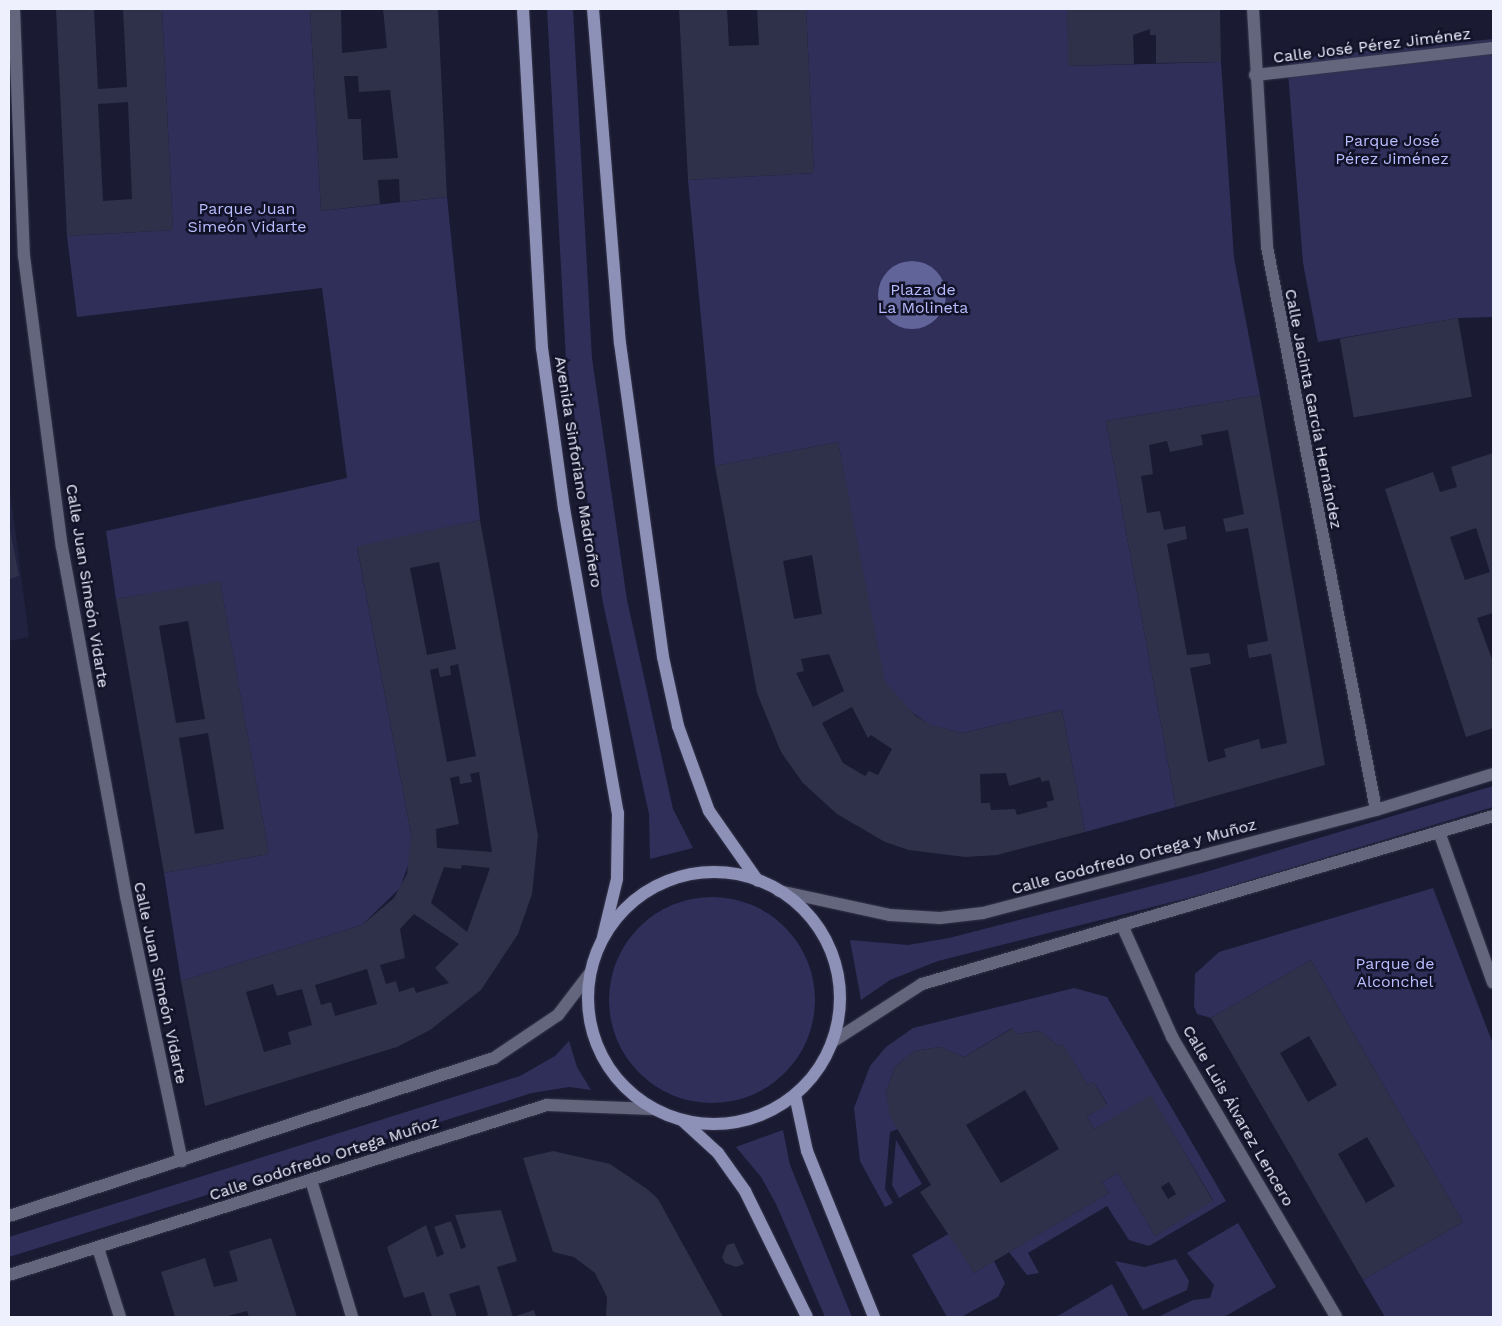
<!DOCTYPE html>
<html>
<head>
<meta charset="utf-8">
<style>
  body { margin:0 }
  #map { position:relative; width:1502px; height:1326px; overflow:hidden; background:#1a1a32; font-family:"Work Sans",sans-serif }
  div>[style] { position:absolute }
  .built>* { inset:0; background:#212240 }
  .green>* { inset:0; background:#2f2f5a }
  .round { border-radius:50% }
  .water>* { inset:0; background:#616499 }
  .building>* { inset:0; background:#2f304a; transform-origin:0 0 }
  .roads { filter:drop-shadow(0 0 1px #34344a) drop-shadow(0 0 1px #34344a) }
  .pedestrian>* { height:12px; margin:-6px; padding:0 6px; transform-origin:6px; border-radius:6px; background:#64667e }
  .minor>* { height:12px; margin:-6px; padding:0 6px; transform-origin:6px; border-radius:6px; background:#64667e }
  .secondary>* { height:12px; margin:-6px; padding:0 6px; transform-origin:6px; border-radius:6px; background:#8d90b7 }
  .secondary>.ring { margin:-6px; padding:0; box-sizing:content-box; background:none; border:12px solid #8d90b7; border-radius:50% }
  span { translate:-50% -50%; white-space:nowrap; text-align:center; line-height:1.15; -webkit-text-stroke:5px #111128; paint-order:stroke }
  .street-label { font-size:16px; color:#eff0fe }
  .park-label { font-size:16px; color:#b8bdfd }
  .frame { position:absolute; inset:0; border:10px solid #eff0fe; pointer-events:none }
</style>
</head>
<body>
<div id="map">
  <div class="built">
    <i style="clip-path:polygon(9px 482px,29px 637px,9px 641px)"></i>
  </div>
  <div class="green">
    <i style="clip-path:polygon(162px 9px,310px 9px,321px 211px,447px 197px,480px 520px,357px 547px,411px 834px,411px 857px,400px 888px,362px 925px,181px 981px,164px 873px,269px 854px,220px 582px,116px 599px,106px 531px,347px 478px,322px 288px,77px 317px,67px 236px,173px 230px)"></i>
    <i style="clip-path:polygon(547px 9px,573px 9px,592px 358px,627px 600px,673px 809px,693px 848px,650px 859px,649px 814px,603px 603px,566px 360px)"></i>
    <i style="clip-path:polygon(806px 9px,1067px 9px,1069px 66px,1221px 62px,1234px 258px,1260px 395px,1106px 421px,1176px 807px,1085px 832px,1062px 710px,962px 733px,930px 725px,902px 705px,885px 682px,879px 663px,838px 442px,715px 466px,688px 180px,814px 173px)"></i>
    <i style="clip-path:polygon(1493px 39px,1493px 317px,1458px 318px,1318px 342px,1303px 263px,1287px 59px)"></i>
    <i style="clip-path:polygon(1493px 786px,1493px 807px,1204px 894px,938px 961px,890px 980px,861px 1000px,850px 940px,908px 945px,949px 938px,1199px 874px)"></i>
    <i style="clip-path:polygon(1433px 888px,1493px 1044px,1493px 1317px,1385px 1317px,1363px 1280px,1463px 1222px,1311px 960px,1211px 1018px,1197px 1014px,1194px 1006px,1195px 974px,1219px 952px)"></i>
    <i class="round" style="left:609px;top:897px;width:206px;height:206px"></i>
    <i style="clip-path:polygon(1074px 988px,1107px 997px,1226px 1201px,1149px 1246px,1129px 1240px,1107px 1206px,1028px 1253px,1039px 1273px,1027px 1275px,1009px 1252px,1109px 1193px,1102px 1182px,1118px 1173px,1155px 1236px,1213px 1200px,1151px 1096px,1094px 1129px,1087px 1117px,1107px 1104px,1094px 1082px,1088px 1085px,1062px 1044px,1058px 1046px,1040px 1031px,1016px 1034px,1012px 1028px,964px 1057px,940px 1047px,914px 1051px,894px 1068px,886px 1093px,898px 1129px,890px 1132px,885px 1189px,893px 1203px,885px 1207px,860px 1161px,854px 1108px,870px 1066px,886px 1047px,913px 1028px)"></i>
    <i style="clip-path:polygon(569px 1041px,577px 1067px,591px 1090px,569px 1087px,532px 1093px,9px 1257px,9px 1237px,520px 1076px,555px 1056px)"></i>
    <i style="clip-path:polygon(783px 1130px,790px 1165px,852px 1317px,825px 1317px,776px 1204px,761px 1177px,736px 1147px)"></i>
    <i style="clip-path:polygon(896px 1140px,922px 1184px,899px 1198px,892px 1185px)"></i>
    <i style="clip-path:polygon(1238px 1223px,1276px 1287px,1224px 1317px,1158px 1317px,1193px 1300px,1210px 1298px,1214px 1285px,1187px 1253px)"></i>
    <i style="clip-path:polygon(950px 1233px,974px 1273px,994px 1261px,1005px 1283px,998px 1297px,961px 1317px,947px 1317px,912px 1255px)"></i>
    <i style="clip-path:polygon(1176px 1259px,1189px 1281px,1187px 1290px,1143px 1310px,1115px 1261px,1144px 1267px)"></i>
    <i style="clip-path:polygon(1112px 1284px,1129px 1317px,1056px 1317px)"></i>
  </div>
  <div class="water">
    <i class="round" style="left:878px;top:261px;width:68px;height:68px"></i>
  </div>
  <div class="building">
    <i style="clip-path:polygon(evenodd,56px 9px,94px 9px,98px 89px,127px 87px,123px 9px,162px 9px,173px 230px,67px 236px,56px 9px,128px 102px,132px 199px,103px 201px,98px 104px,128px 102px)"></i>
    <i style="clip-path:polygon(evenodd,310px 9px,341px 9px,342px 53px,387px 48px,383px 9px,438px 9px,447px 197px,400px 202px,399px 179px,378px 180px,380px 204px,321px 211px,310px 9px,344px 76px,358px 76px,359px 92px,390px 90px,398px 158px,363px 160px,361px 119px,348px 119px,344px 76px)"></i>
    <i style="clip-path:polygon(679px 9px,727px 9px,729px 46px,759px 45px,757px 9px,806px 9px,814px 173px,688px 180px)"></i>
    <i style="clip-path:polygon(1067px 9px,1220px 9px,1221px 62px,1156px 63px,1156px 35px,1150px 35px,1150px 29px,1133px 35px,1134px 64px,1068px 66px)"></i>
    <i style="left:1458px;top:318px;width:80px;height:120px;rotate:80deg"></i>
    <i style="clip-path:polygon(evenodd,1260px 395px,1325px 765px,1176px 807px,1106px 421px,1260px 395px,1228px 430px,1244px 514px,1223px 519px,1226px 532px,1248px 528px,1268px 641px,1247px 645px,1249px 658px,1271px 654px,1287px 743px,1261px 749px,1259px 739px,1224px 749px,1226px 757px,1208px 762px,1190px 668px,1211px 664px,1209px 653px,1187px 655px,1167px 544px,1187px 539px,1185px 526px,1164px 530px,1160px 511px,1147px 513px,1141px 476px,1153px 474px,1149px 445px,1167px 441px,1170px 452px,1203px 445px,1201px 435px,1228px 430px)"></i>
    <i style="clip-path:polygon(evenodd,838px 442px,885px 682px,916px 716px,931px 725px,962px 733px,1062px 710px,1085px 832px,997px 855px,965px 857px,909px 850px,885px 842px,837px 814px,803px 783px,781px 752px,757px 693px,715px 466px,838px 442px,812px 555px,822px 614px,794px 619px,783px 561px,812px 555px,838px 442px,829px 654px,844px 691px,813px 707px,796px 673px,804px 671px,801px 659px,829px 654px,838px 442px,852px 707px,868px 738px,871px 735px,892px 749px,878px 775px,869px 771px,865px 776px,843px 763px,822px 723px,852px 707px,838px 442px,1006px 773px,1009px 786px,1040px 777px,1042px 782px,1049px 780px,1054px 800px,1046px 802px,1048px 807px,1017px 815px,1015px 809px,991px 810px,990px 803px,981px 803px,980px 774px,1006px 773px)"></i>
    <i style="clip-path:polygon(evenodd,1493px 453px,1493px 613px,1477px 618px,1493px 662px,1493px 728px,1466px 737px,1385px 489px,1433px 472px,1440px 492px,1457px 487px,1451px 467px,1493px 453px,1476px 528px,1490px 572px,1465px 580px,1450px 537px,1476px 528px)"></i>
    <i style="clip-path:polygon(evenodd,480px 520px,538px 836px,532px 894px,518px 934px,481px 990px,430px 1030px,397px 1047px,205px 1106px,181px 981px,362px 925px,394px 898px,407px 874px,411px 834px,357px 546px,480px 520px,439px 562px,456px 649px,427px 655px,410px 568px,439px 562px,480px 520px,458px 664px,476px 756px,447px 762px,430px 670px,438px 668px,440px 677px,451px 675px,450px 666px,458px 664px,480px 520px,479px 772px,492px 852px,437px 848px,436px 829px,459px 824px,450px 778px,459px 776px,460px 784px,472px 782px,470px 774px,479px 772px,480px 520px,462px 865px,490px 868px,467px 932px,431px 903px,444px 867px,461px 869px,462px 865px,480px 520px,414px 914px,459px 944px,435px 968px,449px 983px,416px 993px,414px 987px,399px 992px,396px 981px,386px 984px,380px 965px,405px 958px,400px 929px,414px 914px,480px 520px,367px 969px,377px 1004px,335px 1016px,331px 1002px,321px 1005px,315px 985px,367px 969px,480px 520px,273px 984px,277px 996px,302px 989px,312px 1025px,288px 1032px,291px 1044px,264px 1052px,246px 992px,273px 984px)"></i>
    <i style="clip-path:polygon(9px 524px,19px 576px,9px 579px)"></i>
    <i style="clip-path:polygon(evenodd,220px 581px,269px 854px,164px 873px,116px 599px,220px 581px,188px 621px,205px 719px,176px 723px,159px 626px,188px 621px,220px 581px,208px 733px,224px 829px,195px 834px,179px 738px,208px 733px)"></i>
    <i style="clip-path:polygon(evenodd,1311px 960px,1463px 1222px,1363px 1280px,1211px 1018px,1311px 960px,1309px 1036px,1337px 1085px,1308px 1102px,1280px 1053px,1309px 1036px,1311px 960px,1367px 1137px,1395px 1186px,1366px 1203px,1338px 1154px,1367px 1137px)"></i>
    <i style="clip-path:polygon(evenodd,1013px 1028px,1016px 1034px,1040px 1031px,1058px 1046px,1062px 1043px,1088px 1085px,1094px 1082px,1107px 1105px,1087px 1117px,1094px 1129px,1151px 1095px,1213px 1201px,1155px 1236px,1118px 1173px,1102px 1182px,1109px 1193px,974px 1273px,920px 1192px,931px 1185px,890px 1117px,886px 1093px,894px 1068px,914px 1051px,940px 1047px,964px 1057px,1013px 1028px,1025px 1090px,1059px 1149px,1001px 1183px,966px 1125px,1025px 1090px,1013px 1028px,1169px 1182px,1176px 1194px,1168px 1199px,1161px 1187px,1169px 1182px)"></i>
    <i style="clip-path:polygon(553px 1151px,610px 1164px,647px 1189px,658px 1199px,723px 1317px,606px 1317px,607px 1297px,595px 1273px,574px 1257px,553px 1252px,523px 1158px)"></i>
    <i style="clip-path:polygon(501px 1210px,517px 1261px,497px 1267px,513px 1317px,534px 1310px,536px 1317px,483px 1317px,488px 1315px,479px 1285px,449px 1294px,457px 1317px,432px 1317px,424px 1292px,404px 1298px,387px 1247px,426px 1225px,437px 1257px,444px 1254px,434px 1227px,451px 1221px,461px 1249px,466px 1247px,455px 1215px)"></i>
    <i style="clip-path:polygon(271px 1238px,297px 1317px,249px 1317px,247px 1311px,224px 1317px,175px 1317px,161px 1272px,205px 1258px,214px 1287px,238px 1281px,229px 1251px)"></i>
    <i style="clip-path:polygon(734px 1243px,744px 1264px,736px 1267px,725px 1263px,722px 1257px,727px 1245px)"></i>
  </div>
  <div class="roads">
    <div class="pedestrian">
      <i style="left:1439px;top:832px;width:160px;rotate:70.3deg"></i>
    </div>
    <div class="minor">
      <i style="left:14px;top:9px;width:247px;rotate:87.7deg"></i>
      <i style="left:24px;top:256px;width:293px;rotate:82.6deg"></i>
      <i style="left:62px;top:547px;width:355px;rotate:79.6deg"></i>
      <i style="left:126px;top:896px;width:271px;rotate:78.1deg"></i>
      <i style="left:1253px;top:9px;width:238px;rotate:86.6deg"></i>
      <i style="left:1267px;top:247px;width:573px;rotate:79.04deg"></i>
      <i style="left:1255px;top:75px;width:240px;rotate:-6.5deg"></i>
      <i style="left:779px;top:891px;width:114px;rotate:12.2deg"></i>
      <i style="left:890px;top:915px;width:50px;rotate:3.4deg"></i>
      <i style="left:940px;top:918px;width:43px;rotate:-6.6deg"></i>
      <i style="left:983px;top:913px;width:406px;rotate:-14.7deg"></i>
      <i style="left:1376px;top:810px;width:122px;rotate:-17.1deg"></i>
      <i style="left:1122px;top:925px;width:123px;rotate:65.9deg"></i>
      <i style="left:1172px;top:1037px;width:324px;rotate:59.6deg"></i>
      <i style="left:832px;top:1042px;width:107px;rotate:-32.8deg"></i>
      <i style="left:922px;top:984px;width:595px;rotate:-16.39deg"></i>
      <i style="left:311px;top:1180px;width:143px;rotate:73.3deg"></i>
      <i style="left:9px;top:1216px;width:510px;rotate:-18.04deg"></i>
      <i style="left:494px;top:1058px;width:77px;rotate:-33.9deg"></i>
      <i style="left:558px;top:1015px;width:53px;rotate:-52.7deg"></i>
      <i style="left:98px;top:1248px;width:72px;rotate:72.3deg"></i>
      <i style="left:9px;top:1275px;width:564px;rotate:-17.54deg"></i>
      <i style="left:547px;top:1105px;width:106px;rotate:2.2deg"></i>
    </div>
    <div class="secondary">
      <i style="left:523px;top:9px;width:340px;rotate:86.8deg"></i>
      <i style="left:542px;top:348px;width:162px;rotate:82.2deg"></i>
      <i style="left:564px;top:508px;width:310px;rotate:80deg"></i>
      <i style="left:618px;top:813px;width:66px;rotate:90.9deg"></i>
      <i style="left:617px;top:879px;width:60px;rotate:103.6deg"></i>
      <i style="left:593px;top:9px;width:335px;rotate:85.4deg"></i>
      <i style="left:620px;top:343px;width:317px;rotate:82.2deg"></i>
      <i style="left:663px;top:657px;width:71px;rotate:77.7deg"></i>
      <i style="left:678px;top:726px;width:90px;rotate:70deg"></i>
      <i style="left:709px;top:811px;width:85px;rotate:55deg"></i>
      <i class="ring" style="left:588px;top:872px;width:240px;height:240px"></i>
      <i style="left:795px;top:1095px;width:57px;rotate:77.9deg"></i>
      <i style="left:807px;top:1151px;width:179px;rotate:68deg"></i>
      <i style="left:682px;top:1120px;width:49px;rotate:42.5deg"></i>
      <i style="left:718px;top:1153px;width:47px;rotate:54.6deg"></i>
      <i style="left:745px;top:1191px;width:140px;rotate:63.8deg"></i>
    </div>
  </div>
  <div class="street-label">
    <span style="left:1372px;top:46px;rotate:-7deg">Calle José Pérez Jiménez</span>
    <span style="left:1313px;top:409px;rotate:79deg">Calle Jacinta García Hernández</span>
    <span style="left:578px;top:472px;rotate:81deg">Avenida Sinforiano Madroñero</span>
    <span style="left:87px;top:586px;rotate:81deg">Calle Juan Simeón Vidarte</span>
    <span style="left:1134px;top:857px;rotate:-15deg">Calle Godofredo Ortega y Muñoz</span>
    <span style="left:160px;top:983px;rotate:78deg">Calle Juan Simeón Vidarte</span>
    <span style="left:1238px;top:1116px;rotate:60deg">Calle Luis Álvarez Lencero</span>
    <span style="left:324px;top:1159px;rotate:-18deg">Calle Godofredo Ortega Muñoz</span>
  </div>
  <div class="park-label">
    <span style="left:1392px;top:150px">Parque José<br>Pérez Jiménez</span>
    <span style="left:247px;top:218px">Parque Juan<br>Simeón Vidarte</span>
    <span style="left:923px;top:299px">Plaza de<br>La Molineta</span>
    <span style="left:1395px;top:973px">Parque de<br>Alconchel</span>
  </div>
  <div class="frame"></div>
</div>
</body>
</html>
